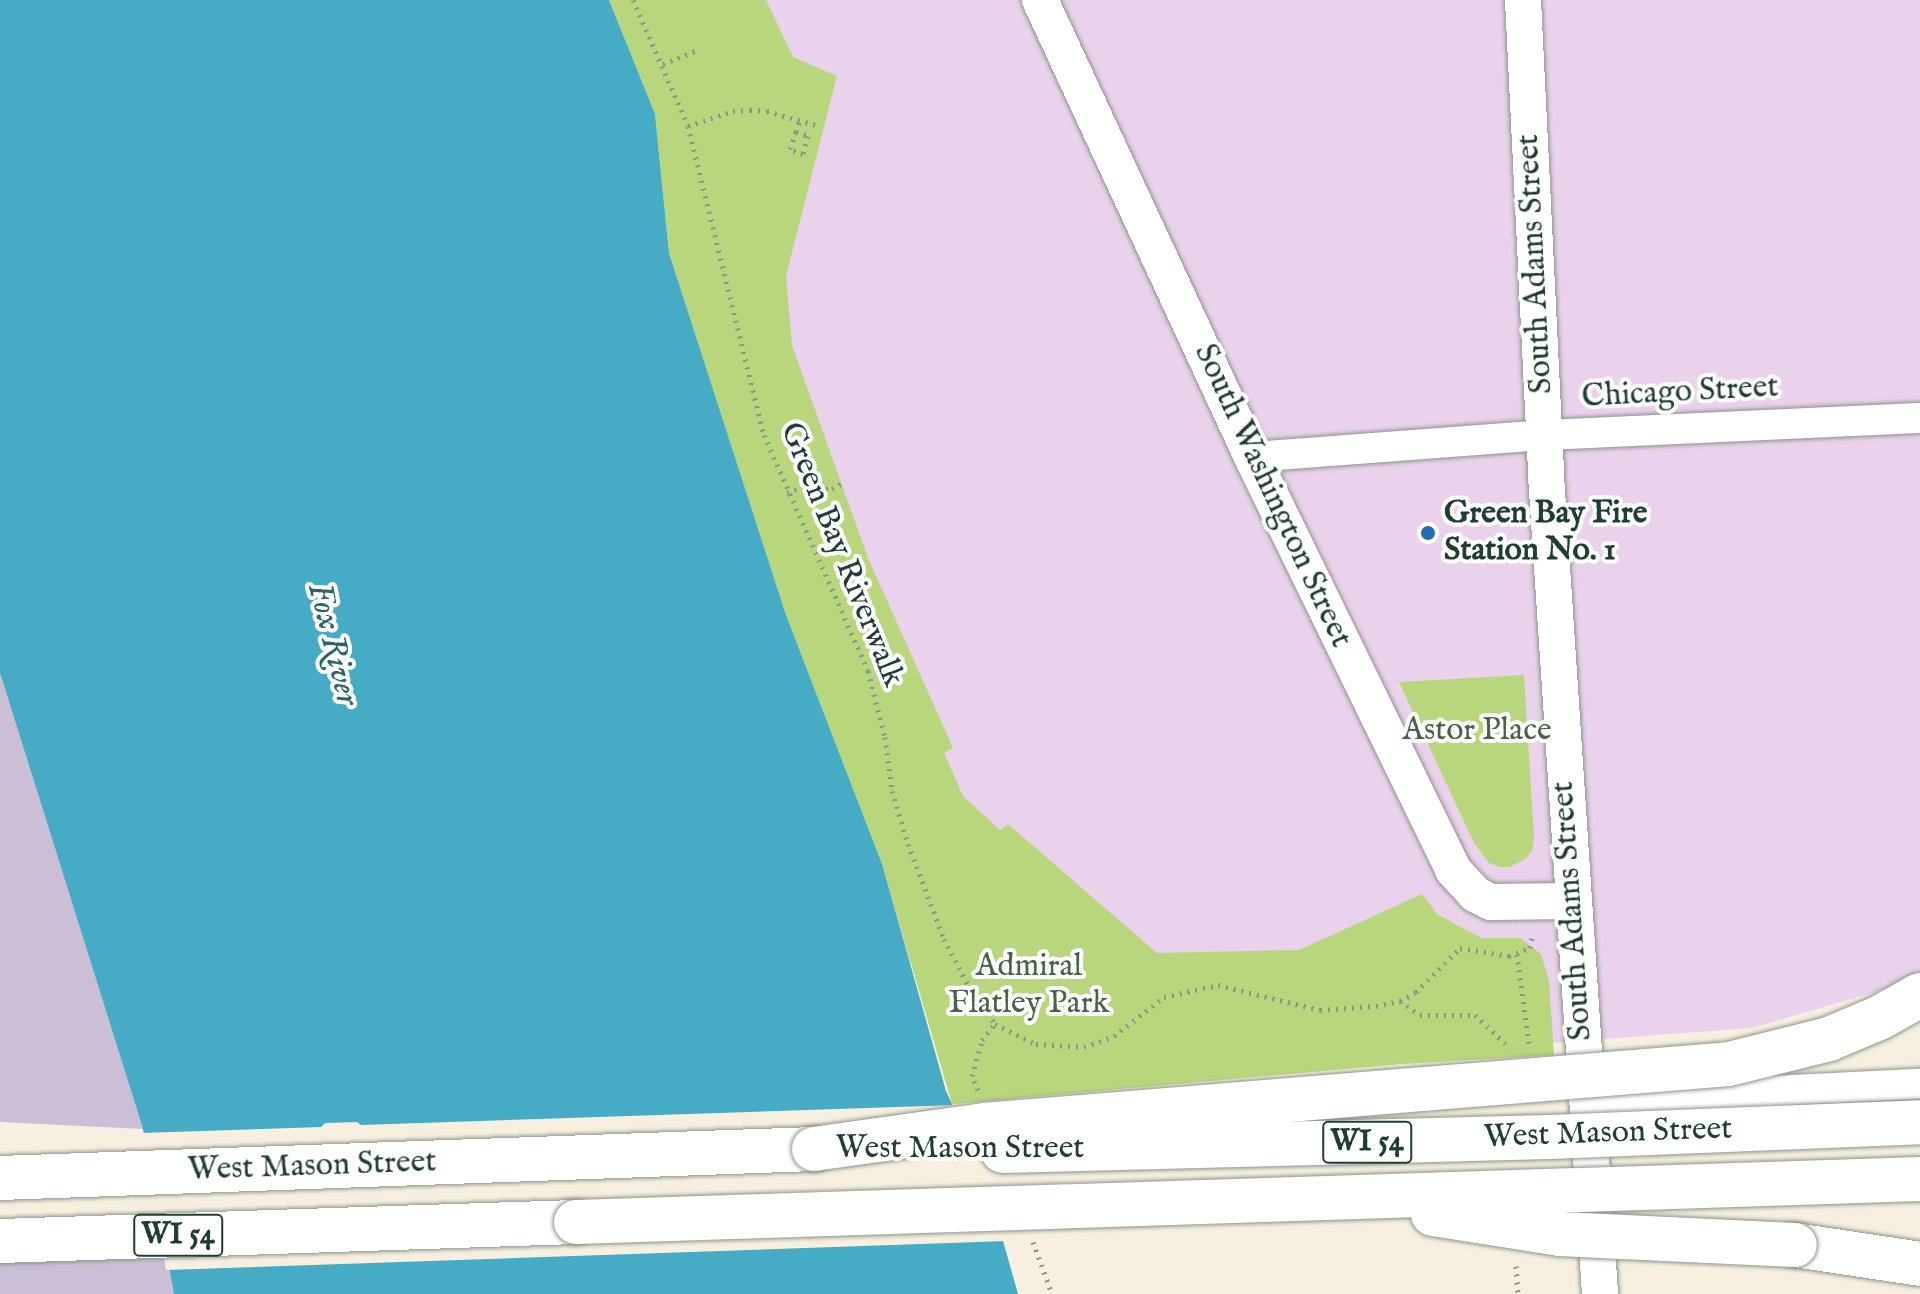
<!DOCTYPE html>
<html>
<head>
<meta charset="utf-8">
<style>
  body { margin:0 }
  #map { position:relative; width:1920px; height:1294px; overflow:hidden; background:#f7f0e0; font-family:"IM FELL English",serif }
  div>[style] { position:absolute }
  .built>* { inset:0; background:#ead1ec }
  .industrial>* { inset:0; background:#cabfd6 }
  .green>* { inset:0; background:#b8d77d }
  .water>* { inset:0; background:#46acc5 }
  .pier>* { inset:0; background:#f7f0e0 }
  .path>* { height:5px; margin-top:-2.5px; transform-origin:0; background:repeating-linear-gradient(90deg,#8b968a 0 2px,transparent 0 8px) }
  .roads { filter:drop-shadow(0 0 2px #8b968a) drop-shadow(0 0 2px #8b968a) }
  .minor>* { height:30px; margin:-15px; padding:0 15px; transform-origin:15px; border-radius:15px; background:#fff }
  .tertiary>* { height:36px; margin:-18px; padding:0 18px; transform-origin:18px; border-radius:18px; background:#fff }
  .primary>* { height:44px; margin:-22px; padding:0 22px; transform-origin:22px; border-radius:22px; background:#fff }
  .bridges { filter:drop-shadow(0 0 2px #8b968a) drop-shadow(0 0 2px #8b968a) }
  .primary-bridge>* { height:44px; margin:-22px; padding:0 22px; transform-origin:22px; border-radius:22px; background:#fff }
  .dots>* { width:22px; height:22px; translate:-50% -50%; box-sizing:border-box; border:4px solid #fff; border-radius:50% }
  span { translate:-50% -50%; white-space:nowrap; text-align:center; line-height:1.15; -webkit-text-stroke:8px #fff; paint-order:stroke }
  .shield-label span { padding:2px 6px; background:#fff; border:2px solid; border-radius:6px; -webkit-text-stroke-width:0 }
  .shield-label { font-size:30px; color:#1f3d34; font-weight:700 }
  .street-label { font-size:32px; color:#1f3d34 }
  .poi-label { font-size:32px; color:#1f3d34; font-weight:700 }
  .left { translate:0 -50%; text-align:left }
  .park-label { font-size:32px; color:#456446 }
  .water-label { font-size:34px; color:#2d6467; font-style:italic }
</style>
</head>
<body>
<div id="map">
  <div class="built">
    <i style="clip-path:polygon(609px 0,1920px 0,1920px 979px,1752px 1028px,1551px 1043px,909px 962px,655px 114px)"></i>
  </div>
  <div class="industrial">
    <i style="clip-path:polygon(0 673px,143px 1129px,0 1122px)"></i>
    <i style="clip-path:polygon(163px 1235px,174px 1294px,0 1294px,0 1241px)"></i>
  </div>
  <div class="green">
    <i style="clip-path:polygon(609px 0,766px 0,793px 57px,837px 76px,786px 276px,792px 345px,868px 558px,953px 748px,944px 753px,963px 796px,1000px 830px,1008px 824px,1157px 953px,1299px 950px,1422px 894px,1438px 915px,1482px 938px,1520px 938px,1541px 954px,1549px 981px,1554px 1055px,1402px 1064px,952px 1104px,882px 864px,786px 615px,669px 253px,655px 114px)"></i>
    <i style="clip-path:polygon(1524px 675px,1534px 838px,1532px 851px,1525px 859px,1510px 867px,1500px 867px,1489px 863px,1474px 843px,1399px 682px)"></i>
  </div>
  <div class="water">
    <i style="clip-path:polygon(0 0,609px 0,655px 114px,669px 253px,786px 615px,882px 864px,946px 1091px,985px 1177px,1018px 1294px,174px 1294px,143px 1129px,0 673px)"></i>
  </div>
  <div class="pier">
    <i style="clip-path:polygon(956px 1105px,989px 1176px,1007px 1241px,166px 1270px,140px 1133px,321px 1127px,325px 1123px,357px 1122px,361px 1125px)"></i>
  </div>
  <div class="path">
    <i style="left:633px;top:0;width:137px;rotate:66.4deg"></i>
    <i style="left:688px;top:126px;width:318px;rotate:76.2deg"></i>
    <i style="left:764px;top:435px;width:258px;rotate:66.2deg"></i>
    <i style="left:868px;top:671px;width:68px;rotate:75.6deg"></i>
    <i style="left:885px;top:737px;width:54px;rotate:82.6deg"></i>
    <i style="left:892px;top:791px;width:55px;rotate:73.2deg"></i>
    <i style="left:908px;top:844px;width:102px;rotate:69.2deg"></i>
    <i style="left:944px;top:939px;width:54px;rotate:62.5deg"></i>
    <i style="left:969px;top:987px;width:45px;rotate:54.9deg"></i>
    <i style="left:995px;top:1024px;width:46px;rotate:26deg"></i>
    <i style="left:1036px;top:1044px;width:48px;rotate:3.6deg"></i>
    <i style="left:1084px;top:1047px;width:32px;rotate:-20deg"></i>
    <i style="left:1114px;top:1036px;width:63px;rotate:-38deg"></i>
    <i style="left:1164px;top:997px;width:55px;rotate:-12.5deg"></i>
    <i style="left:1218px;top:985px;width:105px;rotate:13.8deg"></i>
    <i style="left:1320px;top:1010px;width:56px;rotate:-4.1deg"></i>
    <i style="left:1376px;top:1006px;width:25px;rotate:-12deg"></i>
    <i style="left:1400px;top:1001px;width:18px;rotate:-29deg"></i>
    <i style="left:1416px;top:992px;width:62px;rotate:-45deg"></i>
    <i style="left:1460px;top:948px;width:50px;rotate:9.3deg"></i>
    <i style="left:1509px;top:956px;width:22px;rotate:-21deg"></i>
    <i style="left:1530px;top:948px;width:15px;rotate:-79deg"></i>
    <i style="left:663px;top:64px;width:37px;rotate:-22deg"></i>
    <i style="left:688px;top:126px;width:47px;rotate:-18.4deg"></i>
    <i style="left:733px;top:111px;width:17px;rotate:-3deg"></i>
    <i style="left:750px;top:110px;width:17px;rotate:3deg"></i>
    <i style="left:767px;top:111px;width:54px;rotate:16.1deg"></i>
    <i style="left:796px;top:132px;width:13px;rotate:18deg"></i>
    <i style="left:808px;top:136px;width:19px;rotate:106deg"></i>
    <i style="left:803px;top:154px;width:14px;rotate:-159deg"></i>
    <i style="left:790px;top:149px;width:18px;rotate:-71deg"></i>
    <i style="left:796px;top:132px;width:13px;rotate:-72deg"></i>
    <i style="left:787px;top:493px;width:16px;rotate:-22deg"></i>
    <i style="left:802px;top:487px;width:30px;rotate:4deg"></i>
    <i style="left:832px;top:489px;width:12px;rotate:-31deg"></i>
    <i style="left:1517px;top:954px;width:91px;rotate:82.4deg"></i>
    <i style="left:1400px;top:1001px;width:24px;rotate:35deg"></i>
    <i style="left:1420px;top:1015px;width:55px"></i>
    <i style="left:1475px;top:1015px;width:44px;rotate:43.2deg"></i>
    <i style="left:978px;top:1090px;width:15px;rotate:-113deg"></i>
    <i style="left:972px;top:1076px;width:37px;rotate:-74deg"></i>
    <i style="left:982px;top:1040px;width:21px;rotate:-51deg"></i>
    <i style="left:1033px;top:1242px;width:55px;rotate:69.9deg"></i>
    <i style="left:1516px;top:1266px;width:28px;rotate:86deg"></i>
  </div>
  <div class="roads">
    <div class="minor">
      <i style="left:1252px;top:457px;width:293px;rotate:-4.3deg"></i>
      <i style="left:1544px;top:435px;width:376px;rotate:-2.6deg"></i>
      <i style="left:1587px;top:1100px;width:333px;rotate:-2.8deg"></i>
    </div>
    <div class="tertiary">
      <i style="left:1040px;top:0;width:504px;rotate:65.11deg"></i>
      <i style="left:1252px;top:457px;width:459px;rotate:64deg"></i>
      <i style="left:1453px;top:870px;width:33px;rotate:47deg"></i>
      <i style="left:1475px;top:894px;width:18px;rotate:27deg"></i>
      <i style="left:1491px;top:902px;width:81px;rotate:-0.7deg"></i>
      <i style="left:1523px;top:0;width:477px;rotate:87.2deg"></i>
      <i style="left:1546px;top:476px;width:820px;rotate:86.22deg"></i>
    </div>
    <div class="primary">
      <i style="left:0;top:1178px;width:815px;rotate:-2.04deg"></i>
      <i style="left:0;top:1241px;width:576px;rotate:-1.89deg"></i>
      <i style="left:1795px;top:1245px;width:126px;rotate:8.6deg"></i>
    </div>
  </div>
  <div class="bridges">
    <div class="primary-bridge">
      <i style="left:814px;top:1149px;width:172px;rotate:-8deg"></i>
      <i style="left:984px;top:1125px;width:747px;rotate:-4.68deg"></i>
      <i style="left:1729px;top:1064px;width:103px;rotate:-14deg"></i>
      <i style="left:1829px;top:1039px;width:54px;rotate:-22.8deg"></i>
      <i style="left:1879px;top:1018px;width:47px;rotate:-29.3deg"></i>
      <i style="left:1003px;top:1151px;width:547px;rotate:-1.47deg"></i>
      <i style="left:1550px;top:1137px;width:370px;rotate:-2.3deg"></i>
      <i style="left:1433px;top:1214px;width:129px;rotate:8.9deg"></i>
      <i style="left:1560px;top:1234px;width:235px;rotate:2.7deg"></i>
      <i style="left:576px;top:1222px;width:1345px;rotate:-1.83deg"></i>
    </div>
  </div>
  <div class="dots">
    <i style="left:1428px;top:533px;background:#1f6fb2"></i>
  </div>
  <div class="shield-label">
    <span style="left:1367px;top:1142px">WI 54</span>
    <span style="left:178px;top:1235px">WI 54</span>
  </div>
  <div class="street-label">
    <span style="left:1536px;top:264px;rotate:-93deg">South Adams Street</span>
    <span style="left:1680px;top:393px;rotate:-3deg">Chicago Street</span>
    <span style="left:1272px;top:496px;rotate:65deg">South Washington Street</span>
    <span style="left:841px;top:555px;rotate:68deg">Green Bay Riverwalk</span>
    <span style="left:1573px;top:911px;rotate:-94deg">South Adams Street</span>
    <span style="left:1608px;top:1134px;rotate:-2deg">West Mason Street</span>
    <span style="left:960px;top:1149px">West Mason Street</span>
    <span style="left:312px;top:1167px;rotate:-2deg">West Mason Street</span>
  </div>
  <div class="poi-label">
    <span class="left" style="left:1444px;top:533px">Green Bay Fire<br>Station No. 1</span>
  </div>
  <div class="park-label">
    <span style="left:1477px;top:731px">Astor Place</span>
    <span style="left:1029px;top:986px">Admiral<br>Flatley Park</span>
  </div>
  <div class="water-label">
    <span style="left:333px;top:644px;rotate:76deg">Fox River</span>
  </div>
</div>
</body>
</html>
